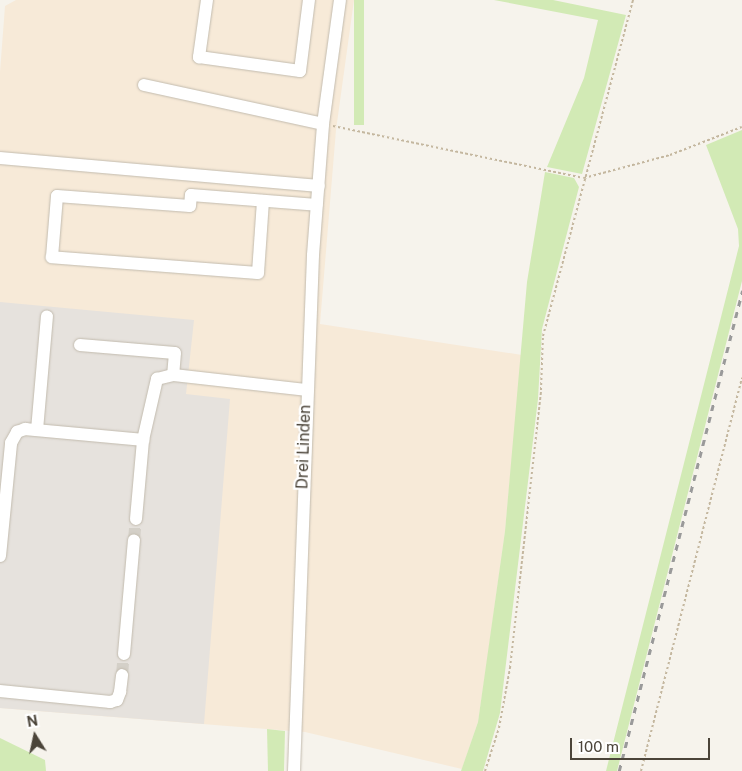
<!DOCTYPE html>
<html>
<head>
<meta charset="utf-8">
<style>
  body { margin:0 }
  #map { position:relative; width:742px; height:771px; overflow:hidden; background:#f6f3ec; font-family:"Public Sans",sans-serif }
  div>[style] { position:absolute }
  .commercial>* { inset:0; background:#f7ead8 }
  .industrial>* { inset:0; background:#e6e2dd }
  .green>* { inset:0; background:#d2eab5; transform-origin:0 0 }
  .minor-tunnel>* { height:12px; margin-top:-6px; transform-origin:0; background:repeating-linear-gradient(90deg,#d4d0c8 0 12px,transparent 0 18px) }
  .path>* { height:2px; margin-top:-1px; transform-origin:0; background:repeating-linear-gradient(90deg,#c4b79f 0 2.5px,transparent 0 5px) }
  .roads { filter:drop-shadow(0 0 1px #c2bbae) drop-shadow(0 0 1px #c2bbae) }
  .minor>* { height:12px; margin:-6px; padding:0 6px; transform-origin:6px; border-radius:6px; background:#fff }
  .rail>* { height:2.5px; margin-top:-1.25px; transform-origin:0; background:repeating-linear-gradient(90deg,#9a9a9a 0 6px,transparent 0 12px) }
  span { translate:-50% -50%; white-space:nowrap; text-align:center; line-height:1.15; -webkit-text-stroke:4.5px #fff; paint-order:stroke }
  .street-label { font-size:16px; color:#4b4439 }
  .north { position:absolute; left:10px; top:711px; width:50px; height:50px; -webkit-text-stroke:4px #fff; paint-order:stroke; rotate:350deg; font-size:14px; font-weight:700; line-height:20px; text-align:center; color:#4b4439 }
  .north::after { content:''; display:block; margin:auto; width:18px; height:22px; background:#4b4439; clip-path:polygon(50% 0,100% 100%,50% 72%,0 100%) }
  .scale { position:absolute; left:570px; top:738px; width:140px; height:22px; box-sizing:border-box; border:2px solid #4b4439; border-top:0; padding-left:6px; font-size:15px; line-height:18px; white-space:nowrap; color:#4b4439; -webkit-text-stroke:4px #fff; paint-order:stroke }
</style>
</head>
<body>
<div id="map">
  <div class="commercial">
    <i style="clip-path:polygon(16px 0,354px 0,336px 130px,320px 324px,522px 355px,505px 531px,486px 669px,478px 722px,462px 769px,305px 732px,0 708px,0 72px,5px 6px)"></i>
  </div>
  <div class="industrial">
    <i style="clip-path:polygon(0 302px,194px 320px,186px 394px,230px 399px,204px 724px,0 708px)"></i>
  </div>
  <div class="green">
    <i style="left:354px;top:0;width:10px;height:125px"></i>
    <i style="clip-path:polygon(494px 0,553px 0,626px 15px,582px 174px,547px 167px,584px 78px,598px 20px)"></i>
    <i style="clip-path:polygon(742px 130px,742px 281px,617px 771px,606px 771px,739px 246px,738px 229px,706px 145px)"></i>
    <i style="clip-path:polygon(545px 172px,574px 178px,579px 187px,542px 329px,538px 399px,500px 713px,483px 771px,461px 771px,478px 722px,505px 531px,527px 282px)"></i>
    <i style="clip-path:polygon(267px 729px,285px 731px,284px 771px,268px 771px)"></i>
    <i style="clip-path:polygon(0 738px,45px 760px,46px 771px,0 771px)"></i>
  </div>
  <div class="minor-tunnel">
    <i style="left:134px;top:540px;width:21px;rotate:-85deg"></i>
    <i style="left:122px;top:675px;width:21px;rotate:-85deg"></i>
  </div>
  <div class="path">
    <i style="left:333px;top:126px;width:256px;rotate:11.7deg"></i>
    <i style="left:584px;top:178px;width:89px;rotate:-15deg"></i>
    <i style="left:670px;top:155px;width:77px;rotate:-21.3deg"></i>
    <i style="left:485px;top:771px;width:45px;rotate:-72deg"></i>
    <i style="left:499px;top:728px;width:61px;rotate:-79.6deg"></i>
    <i style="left:510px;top:668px;width:280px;rotate:-83.6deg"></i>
    <i style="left:541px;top:390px;width:54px;rotate:-87.9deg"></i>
    <i style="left:543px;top:336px;width:348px;rotate:-75deg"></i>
    <i style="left:641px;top:771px;width:406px;rotate:-75.6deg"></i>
  </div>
  <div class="roads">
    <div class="minor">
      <i style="left:207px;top:0;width:58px;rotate:98deg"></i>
      <i style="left:199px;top:57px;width:102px;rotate:7.9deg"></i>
      <i style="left:300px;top:71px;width:72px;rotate:-82.8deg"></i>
      <i style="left:144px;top:85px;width:183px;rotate:12.3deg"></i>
      <i style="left:0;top:158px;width:320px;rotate:5deg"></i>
      <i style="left:263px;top:201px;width:72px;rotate:94deg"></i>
      <i style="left:258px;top:273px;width:207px;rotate:-175.6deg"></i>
      <i style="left:52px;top:257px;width:61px;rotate:-85.3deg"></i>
      <i style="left:57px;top:196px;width:133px;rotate:4.3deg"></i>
      <i style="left:190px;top:206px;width:11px;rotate:-85deg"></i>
      <i style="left:191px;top:195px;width:126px;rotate:4.5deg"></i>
      <i style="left:80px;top:345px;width:95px;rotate:4.8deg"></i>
      <i style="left:175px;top:353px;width:22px;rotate:95deg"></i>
      <i style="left:37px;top:430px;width:114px;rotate:-85deg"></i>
      <i style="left:136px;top:519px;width:79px;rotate:-84.9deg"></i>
      <i style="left:143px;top:440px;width:63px;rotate:-77.1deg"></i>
      <i style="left:157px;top:379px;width:16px;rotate:-14deg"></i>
      <i style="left:173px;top:375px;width:134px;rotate:6.4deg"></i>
      <i style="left:0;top:556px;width:114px;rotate:-84.4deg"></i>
      <i style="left:11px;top:443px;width:13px;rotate:-61deg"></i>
      <i style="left:17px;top:432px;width:9px;rotate:-21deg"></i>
      <i style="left:25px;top:429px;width:119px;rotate:5.3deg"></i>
      <i style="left:124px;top:654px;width:114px;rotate:-85deg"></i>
      <i style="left:0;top:691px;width:111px;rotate:5.7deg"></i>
      <i style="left:110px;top:702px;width:7px;rotate:-16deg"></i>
      <i style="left:117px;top:700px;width:9px;rotate:-69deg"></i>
      <i style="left:120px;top:692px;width:17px;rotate:-83deg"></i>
      <i style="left:294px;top:771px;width:516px;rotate:-87.89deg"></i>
      <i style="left:313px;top:255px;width:131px;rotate:-85.6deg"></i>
      <i style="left:323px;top:124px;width:125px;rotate:-82.2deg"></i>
    </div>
  </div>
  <div class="rail">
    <i style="left:619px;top:771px;width:496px;rotate:-75.6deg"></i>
  </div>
  <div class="street-label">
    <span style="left:304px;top:447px;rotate:-88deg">Drei Linden</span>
  </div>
  <div class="north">N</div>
  <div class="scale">100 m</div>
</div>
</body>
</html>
